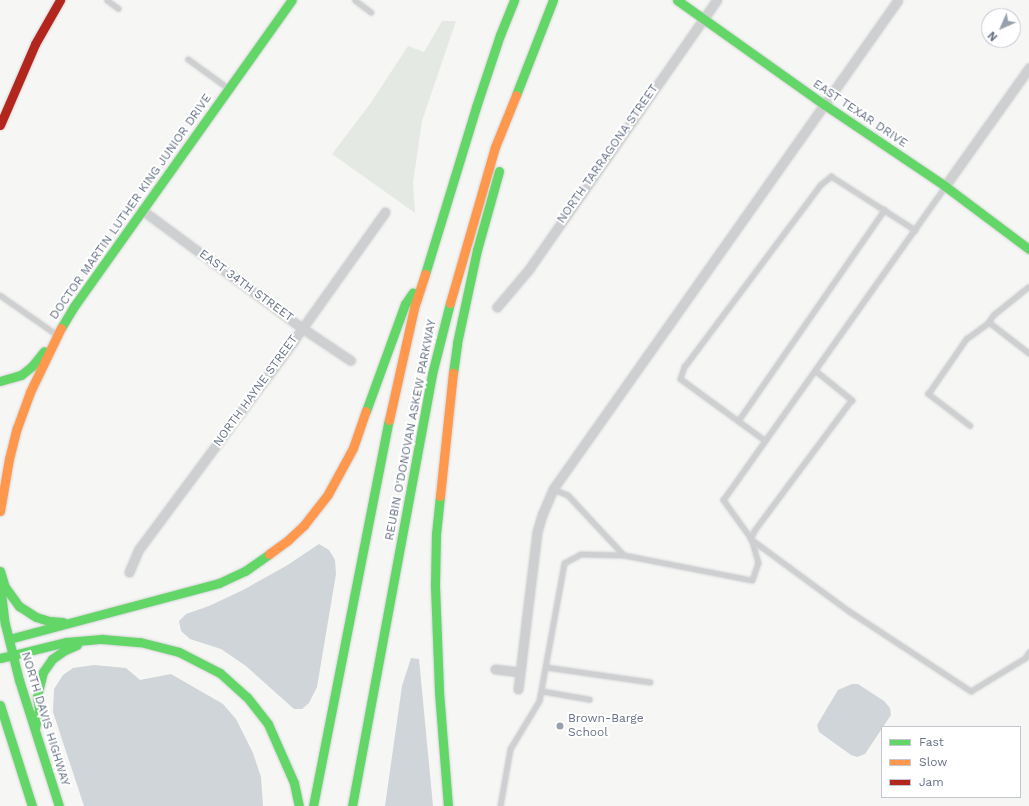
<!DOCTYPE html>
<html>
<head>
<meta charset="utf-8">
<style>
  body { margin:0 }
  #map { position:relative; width:1029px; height:806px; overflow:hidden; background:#f6f6f5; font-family:"Work Sans",sans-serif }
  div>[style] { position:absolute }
  .green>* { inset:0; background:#e5e9e4 }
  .water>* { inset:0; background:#d0d5d9 }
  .roads { filter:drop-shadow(0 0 1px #d3d4d5) drop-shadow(0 0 1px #d3d4d5) }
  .lane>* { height:4.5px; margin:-2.25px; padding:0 2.25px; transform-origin:2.25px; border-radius:2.25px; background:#cecfd0 }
  .street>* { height:9px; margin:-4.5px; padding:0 4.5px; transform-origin:4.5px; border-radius:4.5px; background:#cecfd0 }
  .fast>* { height:9px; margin:-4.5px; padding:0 4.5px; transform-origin:4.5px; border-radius:4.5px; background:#63d668 }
  .slow>* { height:9px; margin:-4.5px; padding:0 4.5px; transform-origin:4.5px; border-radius:4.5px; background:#ff974d }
  .jam>* { height:9px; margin:-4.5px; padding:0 4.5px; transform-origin:4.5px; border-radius:4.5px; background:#b3261e }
  .dots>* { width:11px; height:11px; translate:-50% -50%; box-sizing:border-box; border:2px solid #fff; border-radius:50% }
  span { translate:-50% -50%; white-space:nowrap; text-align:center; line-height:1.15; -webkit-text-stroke:4px #fff; paint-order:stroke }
  .street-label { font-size:12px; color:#667286 }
  .poi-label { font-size:12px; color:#667286 }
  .left { translate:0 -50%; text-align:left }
  .legend { position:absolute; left:881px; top:726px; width:140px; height:72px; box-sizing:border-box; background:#fff; border:1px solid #c2c7cf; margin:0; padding:5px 7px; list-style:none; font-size:12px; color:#667286 }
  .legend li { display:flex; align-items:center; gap:8px; height:20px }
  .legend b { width:20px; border:1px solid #c2c7cf }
  .north { position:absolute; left:981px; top:8px; width:40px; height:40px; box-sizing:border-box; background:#fff; border:1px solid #c2c7cf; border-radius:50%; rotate:225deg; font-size:11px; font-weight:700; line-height:16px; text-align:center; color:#667286 }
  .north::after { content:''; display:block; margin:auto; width:14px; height:18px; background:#98a0ad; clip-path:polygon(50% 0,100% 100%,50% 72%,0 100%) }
</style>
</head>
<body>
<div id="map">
  <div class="green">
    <i style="clip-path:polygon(442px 21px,456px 21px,422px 121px,413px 183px,415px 213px,332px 154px,370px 104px,408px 46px,424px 52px)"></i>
  </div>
  <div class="water">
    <i style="clip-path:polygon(319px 544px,329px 550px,335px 560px,336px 574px,317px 687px,309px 703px,302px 709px,294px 709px,246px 666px,221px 649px,190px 639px,181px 631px,179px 621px,186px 614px,209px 606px,243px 590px,286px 566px)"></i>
    <i style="clip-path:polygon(411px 658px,419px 659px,433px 806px,385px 806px,402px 686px)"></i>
    <i style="clip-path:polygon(94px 665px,126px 668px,140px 680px,171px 674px,223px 704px,236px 719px,253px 753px,261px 777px,263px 806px,84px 806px,53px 712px,54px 689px,63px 675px,73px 668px)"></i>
    <i style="clip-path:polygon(852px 684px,858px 684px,884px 701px,890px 708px,891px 715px,865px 754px,857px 757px,851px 755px,819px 732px,817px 725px,838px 690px)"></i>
  </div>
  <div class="roads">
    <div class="lane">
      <i style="left:107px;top:0;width:14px;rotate:36deg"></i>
      <i style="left:355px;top:0;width:20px;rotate:37deg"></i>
      <i style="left:188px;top:59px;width:49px;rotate:35.9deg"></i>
      <i style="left:1029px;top:287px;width:45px;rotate:141.3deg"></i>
      <i style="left:994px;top:315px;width:9px;rotate:126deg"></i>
      <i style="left:989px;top:322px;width:51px;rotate:37.8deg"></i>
      <i style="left:0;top:295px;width:68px;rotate:34.9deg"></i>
      <i style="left:815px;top:370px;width:48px;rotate:39deg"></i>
      <i style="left:852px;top:400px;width:162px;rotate:126.7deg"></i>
      <i style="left:755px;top:530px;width:10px;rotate:114deg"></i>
      <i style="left:751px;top:539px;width:122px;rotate:36.3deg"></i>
      <i style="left:849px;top:611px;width:146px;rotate:33.3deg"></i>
      <i style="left:971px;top:691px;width:63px;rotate:-31.4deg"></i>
      <i style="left:1025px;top:658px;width:7px;rotate:-56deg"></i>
      <i style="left:738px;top:421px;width:257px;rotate:-55.3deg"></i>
      <i style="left:970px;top:426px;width:53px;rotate:-142.7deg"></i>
      <i style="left:928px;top:394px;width:67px;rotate:-55.4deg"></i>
      <i style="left:966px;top:339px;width:29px;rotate:-36deg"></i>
      <i style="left:765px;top:441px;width:105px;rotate:-143.9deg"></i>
      <i style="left:680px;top:379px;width:13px;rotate:-72deg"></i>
      <i style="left:684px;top:367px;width:227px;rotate:-53.2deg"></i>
      <i style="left:820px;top:185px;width:14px;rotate:-39deg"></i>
      <i style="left:831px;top:176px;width:100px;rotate:32.7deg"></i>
      <i style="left:553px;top:489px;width:16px;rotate:22deg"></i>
      <i style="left:568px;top:495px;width:82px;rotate:47deg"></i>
      <i style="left:624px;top:555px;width:130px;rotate:11.1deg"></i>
      <i style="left:752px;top:580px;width:18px;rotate:-71deg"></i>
      <i style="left:758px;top:563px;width:25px;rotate:-106deg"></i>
      <i style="left:751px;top:539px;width:48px;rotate:-125.7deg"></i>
      <i style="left:723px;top:500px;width:385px;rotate:-54.7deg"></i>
      <i style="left:546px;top:667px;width:105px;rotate:8.2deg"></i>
      <i style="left:542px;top:691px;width:48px;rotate:9.7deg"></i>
      <i style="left:500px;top:806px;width:58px;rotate:-80deg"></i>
      <i style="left:510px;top:749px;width:56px;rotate:-58.9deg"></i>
      <i style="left:539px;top:701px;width:140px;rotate:-79.7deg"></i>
      <i style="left:564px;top:563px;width:19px;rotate:-28deg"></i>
      <i style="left:581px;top:554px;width:43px;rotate:1.3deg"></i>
    </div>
    <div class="street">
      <i style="left:945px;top:186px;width:145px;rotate:-54.6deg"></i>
      <i style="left:142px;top:210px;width:199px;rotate:36.4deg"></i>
      <i style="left:302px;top:328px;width:58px;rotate:33.7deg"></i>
      <i style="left:497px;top:307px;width:50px;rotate:-49.9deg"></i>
      <i style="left:529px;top:269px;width:328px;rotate:-55.1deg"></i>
      <i style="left:129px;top:572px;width:25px;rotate:-67deg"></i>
      <i style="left:139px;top:549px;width:260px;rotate:-53.4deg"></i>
      <i style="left:294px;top:340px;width:157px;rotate:-54.6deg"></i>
      <i style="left:495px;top:669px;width:25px;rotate:7deg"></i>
      <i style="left:518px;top:689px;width:158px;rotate:-83.1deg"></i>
      <i style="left:537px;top:532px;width:18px;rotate:-74deg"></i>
      <i style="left:542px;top:515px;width:28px;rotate:-67deg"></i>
      <i style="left:553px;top:489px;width:598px;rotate:-54.8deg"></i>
    </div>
    <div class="fast">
      <i style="left:677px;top:0;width:181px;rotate:35.4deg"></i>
      <i style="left:825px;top:105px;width:145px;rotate:34deg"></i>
      <i style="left:945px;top:186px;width:105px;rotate:36.9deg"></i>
      <i style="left:516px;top:95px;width:102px;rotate:-68.7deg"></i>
      <i style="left:425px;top:274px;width:175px;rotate:-73deg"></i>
      <i style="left:476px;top:107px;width:76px;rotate:-71.6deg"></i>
      <i style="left:500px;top:35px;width:38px;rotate:-68deg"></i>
      <i style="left:61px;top:328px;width:27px;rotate:-59deg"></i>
      <i style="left:75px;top:305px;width:374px;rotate:-54.6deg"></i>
      <i style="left:453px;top:373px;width:30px;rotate:-82deg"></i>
      <i style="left:457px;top:343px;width:95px;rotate:-77.9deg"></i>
      <i style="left:477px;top:250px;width:82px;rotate:-74.4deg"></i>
      <i style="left:0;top:381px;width:22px;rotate:-16deg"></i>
      <i style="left:21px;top:375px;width:14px;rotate:-39deg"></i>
      <i style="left:32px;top:366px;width:19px;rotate:-51deg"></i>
      <i style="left:366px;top:411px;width:114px;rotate:-70deg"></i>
      <i style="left:405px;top:304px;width:14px;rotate:-56deg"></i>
      <i style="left:440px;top:496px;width:37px;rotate:96deg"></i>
      <i style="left:436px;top:533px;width:53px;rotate:91.1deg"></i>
      <i style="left:435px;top:586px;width:106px;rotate:87.8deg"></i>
      <i style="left:439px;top:692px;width:114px;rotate:85.5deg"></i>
      <i style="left:0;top:571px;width:17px;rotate:73deg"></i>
      <i style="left:5px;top:587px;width:24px;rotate:54deg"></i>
      <i style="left:19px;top:606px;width:20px;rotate:33deg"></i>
      <i style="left:36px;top:617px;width:14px;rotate:17deg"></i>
      <i style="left:49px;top:621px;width:14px;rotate:4deg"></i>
      <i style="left:0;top:585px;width:39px;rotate:83deg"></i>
      <i style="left:5px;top:624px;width:58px;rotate:76deg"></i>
      <i style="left:19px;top:680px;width:132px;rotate:72.4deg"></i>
      <i style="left:9px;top:639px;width:217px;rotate:-14.9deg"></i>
      <i style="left:219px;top:583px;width:29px;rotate:-25deg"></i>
      <i style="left:245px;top:571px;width:29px;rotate:-35deg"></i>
      <i style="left:13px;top:655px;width:55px;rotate:-13.8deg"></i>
      <i style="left:66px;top:642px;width:36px;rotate:-5deg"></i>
      <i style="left:102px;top:639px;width:38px;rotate:5deg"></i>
      <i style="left:140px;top:642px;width:40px;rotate:14.4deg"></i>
      <i style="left:179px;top:652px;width:46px;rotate:27.1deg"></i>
      <i style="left:220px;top:673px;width:36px;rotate:42deg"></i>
      <i style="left:247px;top:697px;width:34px;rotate:52deg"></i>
      <i style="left:268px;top:724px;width:64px;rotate:66.2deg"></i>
      <i style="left:294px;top:783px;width:24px;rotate:78deg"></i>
      <i style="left:0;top:658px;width:13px;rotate:-13deg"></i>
      <i style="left:0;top:705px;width:106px;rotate:72.4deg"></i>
      <i style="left:35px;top:728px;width:19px;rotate:-78deg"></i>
      <i style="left:39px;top:709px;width:13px;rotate:-99deg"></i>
      <i style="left:37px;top:696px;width:25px;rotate:-76deg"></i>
      <i style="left:43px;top:672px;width:16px;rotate:-55deg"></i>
      <i style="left:52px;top:659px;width:16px;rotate:-35deg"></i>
      <i style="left:65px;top:650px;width:13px;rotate:-23deg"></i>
      <i style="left:313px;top:806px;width:393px;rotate:-78.9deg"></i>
      <i style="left:352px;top:806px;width:439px;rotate:-79.5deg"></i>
      <i style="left:432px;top:374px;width:73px;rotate:-75.8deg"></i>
    </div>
    <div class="slow">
      <i style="left:450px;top:303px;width:162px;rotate:-73.9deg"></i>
      <i style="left:495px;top:147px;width:56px;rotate:-68deg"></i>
      <i style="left:389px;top:420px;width:115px;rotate:-77.4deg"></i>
      <i style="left:414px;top:308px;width:36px;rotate:-72deg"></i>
      <i style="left:440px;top:496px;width:124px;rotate:-84deg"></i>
      <i style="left:0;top:511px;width:53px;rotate:-80.2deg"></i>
      <i style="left:9px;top:459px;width:32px;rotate:-76deg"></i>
      <i style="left:17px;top:428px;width:38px;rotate:-70deg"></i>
      <i style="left:30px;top:392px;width:71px;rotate:-64.2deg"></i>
      <i style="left:269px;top:554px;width:24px;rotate:-36deg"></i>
      <i style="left:288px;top:540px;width:22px;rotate:-43deg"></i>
      <i style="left:304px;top:525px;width:39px;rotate:-52deg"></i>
      <i style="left:328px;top:494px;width:52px;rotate:-61.5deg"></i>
      <i style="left:353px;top:448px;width:39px;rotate:-71deg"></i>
    </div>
    <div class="jam">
      <i style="left:0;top:125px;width:88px;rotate:-66.6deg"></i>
      <i style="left:35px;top:44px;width:51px;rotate:-60.4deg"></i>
    </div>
  </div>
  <div class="dots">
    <i style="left:560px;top:726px;background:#98a0ad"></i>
  </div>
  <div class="street-label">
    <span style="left:860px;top:114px;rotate:34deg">EAST TEXAR DRIVE</span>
    <span style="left:608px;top:154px;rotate:-55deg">NORTH TARRAGONA STREET</span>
    <span style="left:131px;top:207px;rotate:-55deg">DOCTOR MARTIN LUTHER KING JUNIOR DRIVE</span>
    <span style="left:246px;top:286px;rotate:36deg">EAST 34TH STREET</span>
    <span style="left:256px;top:391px;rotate:-54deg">NORTH HAYNE STREET</span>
    <span style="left:411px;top:430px;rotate:-79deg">REUBIN O'DONOVAN ASKEW PARKWAY</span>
    <span style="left:45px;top:719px;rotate:73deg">NORTH DAVIS HIGHWAY</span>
  </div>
  <div class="poi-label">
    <span class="left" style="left:568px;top:726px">Brown-Barge<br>School</span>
  </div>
  <ul class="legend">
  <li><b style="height:5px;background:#63d668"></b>Fast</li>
  <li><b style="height:5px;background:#ff974d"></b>Slow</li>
  <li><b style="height:5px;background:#b3261e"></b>Jam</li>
  </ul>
  <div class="north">N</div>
</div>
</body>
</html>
